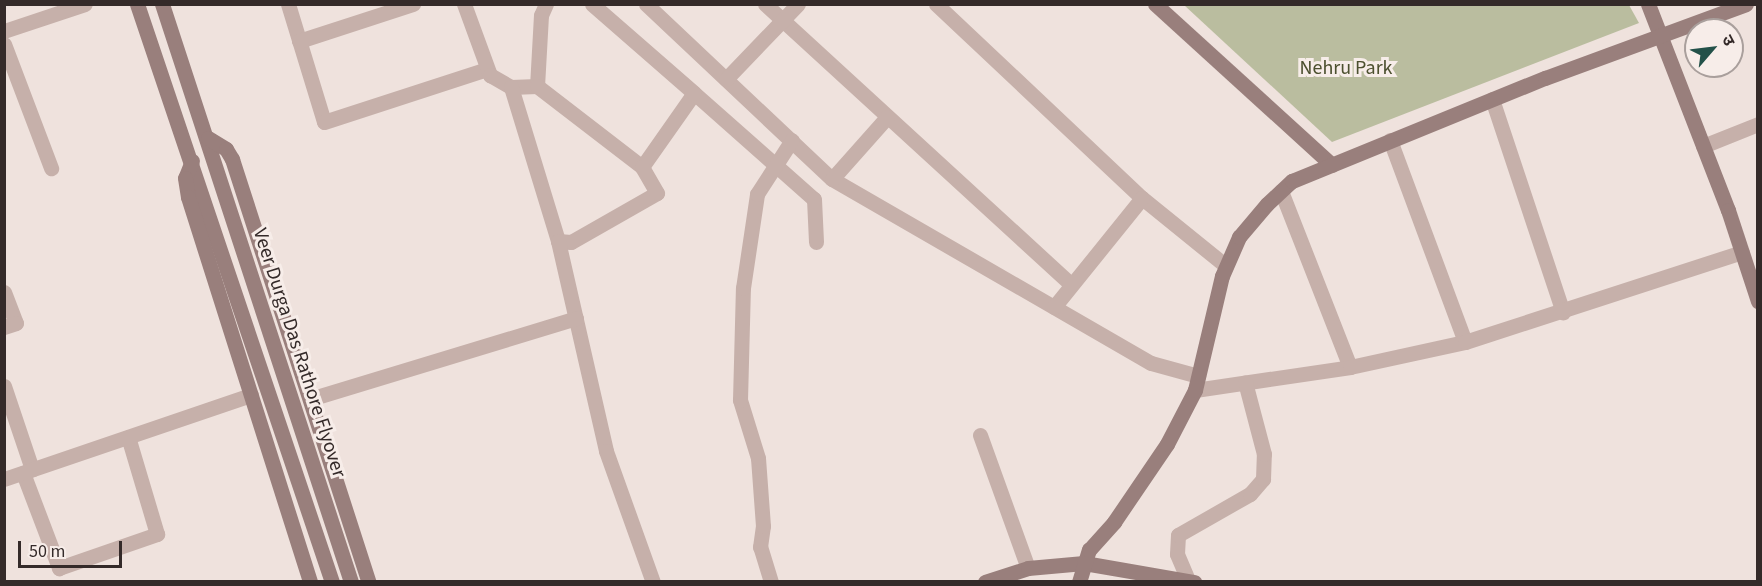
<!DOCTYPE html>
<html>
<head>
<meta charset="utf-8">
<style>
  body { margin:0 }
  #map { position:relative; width:1762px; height:586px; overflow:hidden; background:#efe2dd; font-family:"Source Sans 3","Noto Sans Devanagari",sans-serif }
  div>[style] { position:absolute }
  .green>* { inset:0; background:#babd9f }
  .street>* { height:15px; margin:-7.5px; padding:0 7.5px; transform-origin:7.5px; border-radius:7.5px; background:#c6b0aa }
  .secondary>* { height:15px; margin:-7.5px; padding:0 7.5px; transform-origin:7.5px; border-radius:7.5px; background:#997f7c }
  span { translate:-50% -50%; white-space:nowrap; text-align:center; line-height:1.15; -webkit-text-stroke:6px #f7ede9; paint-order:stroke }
  .park-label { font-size:20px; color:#4c502f }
  .street-label { font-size:20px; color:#342a29 }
  .frame { position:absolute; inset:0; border:6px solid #342a29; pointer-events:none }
  .north { position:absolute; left:1684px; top:18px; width:60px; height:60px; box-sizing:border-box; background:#f7ede9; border:2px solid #a99f9c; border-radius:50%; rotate:62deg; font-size:16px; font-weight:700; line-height:24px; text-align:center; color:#342a29 }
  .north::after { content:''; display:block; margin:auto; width:21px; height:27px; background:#235149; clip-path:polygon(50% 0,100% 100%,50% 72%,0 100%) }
  .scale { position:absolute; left:18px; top:541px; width:104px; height:27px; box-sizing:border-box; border:3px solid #342a29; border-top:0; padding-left:8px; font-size:18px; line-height:21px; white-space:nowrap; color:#342a29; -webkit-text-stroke:4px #f7ede9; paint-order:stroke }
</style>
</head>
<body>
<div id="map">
  <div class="green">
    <i style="clip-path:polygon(1629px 5px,1639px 23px,1332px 142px,1184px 5px)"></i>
  </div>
  <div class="street">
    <i style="left:288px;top:4px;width:123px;rotate:73deg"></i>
    <i style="left:324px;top:122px;width:171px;rotate:-18deg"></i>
    <i style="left:464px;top:4px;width:76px;rotate:69.9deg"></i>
    <i style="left:490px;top:75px;width:24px;rotate:30deg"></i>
    <i style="left:511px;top:87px;width:26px;rotate:-2deg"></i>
    <i style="left:546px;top:4px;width:12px;rotate:114deg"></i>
    <i style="left:541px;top:15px;width:71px;rotate:93.2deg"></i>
    <i style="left:537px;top:86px;width:133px;rotate:37.6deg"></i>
    <i style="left:642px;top:167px;width:90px;rotate:-54.9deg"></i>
    <i style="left:694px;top:93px;width:160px;rotate:41.5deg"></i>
    <i style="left:814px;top:199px;width:43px;rotate:87.3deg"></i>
    <i style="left:592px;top:4px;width:135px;rotate:41.1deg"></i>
    <i style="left:646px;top:4px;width:255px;rotate:43.3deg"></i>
    <i style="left:832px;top:179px;width:368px;rotate:30deg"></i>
    <i style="left:1151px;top:363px;width:49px;rotate:15.5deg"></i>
    <i style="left:765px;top:4px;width:413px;rotate:42.5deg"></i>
    <i style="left:936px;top:4px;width:283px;rotate:43.3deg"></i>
    <i style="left:1142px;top:198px;width:108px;rotate:39deg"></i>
    <i style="left:4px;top:31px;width:85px;rotate:-18.4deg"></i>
    <i style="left:299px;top:41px;width:120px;rotate:-18deg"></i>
    <i style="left:4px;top:44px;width:133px;rotate:69.2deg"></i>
    <i style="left:726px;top:79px;width:104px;rotate:-46.2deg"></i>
    <i style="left:511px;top:87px;width:161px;rotate:73deg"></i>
    <i style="left:558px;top:241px;width:13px;rotate:4deg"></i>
    <i style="left:571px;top:242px;width:99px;rotate:-29.7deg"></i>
    <i style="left:657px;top:193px;width:30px;rotate:-120deg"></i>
    <i style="left:1492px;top:99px;width:225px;rotate:71.6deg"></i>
    <i style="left:1390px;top:140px;width:215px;rotate:69.6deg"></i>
    <i style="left:1703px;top:146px;width:59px;rotate:-21.8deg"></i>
    <i style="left:832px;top:179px;width:83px;rotate:-48.4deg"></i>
    <i style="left:1281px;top:191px;width:189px;rotate:68.6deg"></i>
    <i style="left:558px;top:241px;width:215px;rotate:77.1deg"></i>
    <i style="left:606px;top:451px;width:139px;rotate:70.3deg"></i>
    <i style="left:4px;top:292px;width:33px;rotate:69deg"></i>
    <i style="left:16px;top:323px;width:13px;rotate:162deg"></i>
    <i style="left:1054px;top:307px;width:140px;rotate:-51.1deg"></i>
    <i style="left:4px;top:386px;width:88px;rotate:71.4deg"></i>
    <i style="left:1195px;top:390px;width:157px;rotate:-8.4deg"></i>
    <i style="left:1350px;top:367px;width:118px;rotate:-12.3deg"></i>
    <i style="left:1465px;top:342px;width:291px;rotate:-18deg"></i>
    <i style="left:310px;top:399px;width:278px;rotate:-16.9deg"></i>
    <i style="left:980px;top:435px;width:141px;rotate:70.2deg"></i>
    <i style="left:23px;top:473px;width:102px;rotate:69.2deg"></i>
    <i style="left:59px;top:568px;width:104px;rotate:-19.1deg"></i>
    <i style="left:157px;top:534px;width:101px;rotate:-106.6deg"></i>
    <i style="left:4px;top:479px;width:261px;rotate:-18.8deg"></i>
    <i style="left:1188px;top:580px;width:28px;rotate:-113deg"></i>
    <i style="left:1177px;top:554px;width:19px;rotate:-87deg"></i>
    <i style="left:1178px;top:535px;width:83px;rotate:-29.7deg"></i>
    <i style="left:1250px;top:494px;width:20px;rotate:-49deg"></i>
    <i style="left:1263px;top:479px;width:25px;rotate:-88deg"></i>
    <i style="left:1264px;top:454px;width:74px;rotate:-104.8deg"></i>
    <i style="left:771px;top:582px;width:37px;rotate:-107deg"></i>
    <i style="left:760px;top:547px;width:21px;rotate:-82deg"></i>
    <i style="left:763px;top:526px;width:68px;rotate:-94.2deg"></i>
    <i style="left:758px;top:458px;width:61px;rotate:-107.2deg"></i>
    <i style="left:740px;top:400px;width:112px;rotate:-88.5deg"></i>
    <i style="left:743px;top:288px;width:95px;rotate:-81.5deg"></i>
    <i style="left:757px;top:194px;width:64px;rotate:-57.1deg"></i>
  </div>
  <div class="secondary">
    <i style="left:137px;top:4px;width:610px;rotate:71.36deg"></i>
    <i style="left:162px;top:4px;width:608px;rotate:71.89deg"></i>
    <i style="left:1155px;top:4px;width:239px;rotate:42.3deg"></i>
    <i style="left:1648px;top:4px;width:221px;rotate:68.8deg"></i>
    <i style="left:1728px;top:210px;width:96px;rotate:71.8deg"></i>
    <i style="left:208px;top:138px;width:21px;rotate:31deg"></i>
    <i style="left:226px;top:149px;width:12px;rotate:59deg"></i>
    <i style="left:232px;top:159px;width:445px;rotate:72.1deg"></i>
    <i style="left:192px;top:161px;width:18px;rotate:112deg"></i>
    <i style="left:185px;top:178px;width:19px;rotate:81deg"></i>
    <i style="left:188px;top:197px;width:404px;rotate:72.4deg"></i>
    <i style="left:985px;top:582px;width:45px;rotate:-18deg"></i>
    <i style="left:1028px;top:568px;width:56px;rotate:-5.1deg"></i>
    <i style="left:1084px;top:563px;width:112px;rotate:9.8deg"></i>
    <i style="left:1079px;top:582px;width:34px;rotate:-73deg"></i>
    <i style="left:1089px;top:550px;width:38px;rotate:-48deg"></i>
    <i style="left:1114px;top:522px;width:94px;rotate:-55.8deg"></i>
    <i style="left:1167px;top:444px;width:61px;rotate:-62.6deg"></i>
    <i style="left:1195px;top:390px;width:117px;rotate:-76.7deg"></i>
    <i style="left:1222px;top:276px;width:43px;rotate:-66.4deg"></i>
    <i style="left:1239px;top:237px;width:43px;rotate:-49.7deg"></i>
    <i style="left:1267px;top:204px;width:34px;rotate:-43deg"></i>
    <i style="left:1292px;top:181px;width:273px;rotate:-22.2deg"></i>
    <i style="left:1545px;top:78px;width:214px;rotate:-20.2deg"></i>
  </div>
  <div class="park-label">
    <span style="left:1346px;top:68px">Nehru Park</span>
  </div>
  <div class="street-label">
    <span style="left:299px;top:353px;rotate:72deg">Veer Durga Das Rathore Flyover</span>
  </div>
  <div class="frame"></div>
  <div class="north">उ</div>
  <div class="scale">50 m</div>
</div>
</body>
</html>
